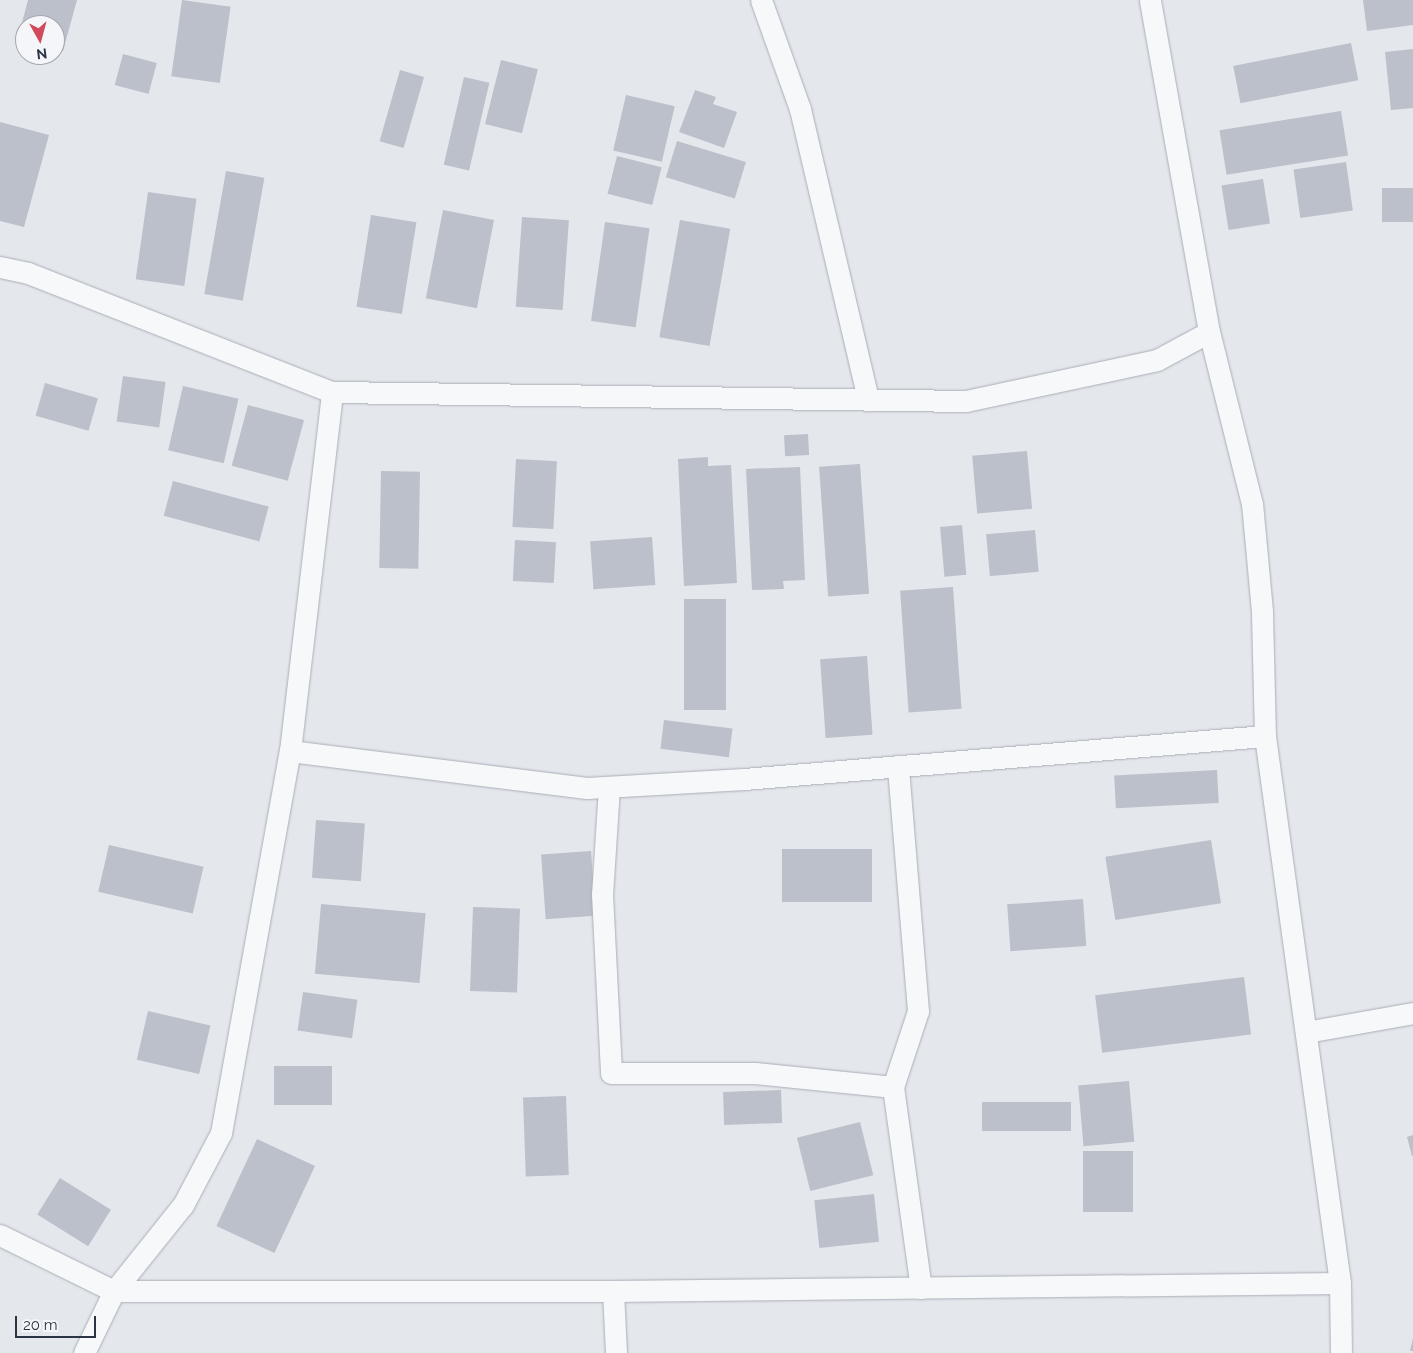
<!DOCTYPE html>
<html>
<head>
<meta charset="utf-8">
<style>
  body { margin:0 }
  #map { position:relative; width:1413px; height:1353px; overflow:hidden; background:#e4e7ec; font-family:Raleway,sans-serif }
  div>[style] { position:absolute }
  .building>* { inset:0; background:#bbc0ca; transform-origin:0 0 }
  .roads { filter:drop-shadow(0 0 1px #a9aeb7) drop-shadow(0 0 1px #a9aeb7) }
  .minor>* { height:21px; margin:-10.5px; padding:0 10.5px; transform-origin:10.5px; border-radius:10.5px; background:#f7f8fa }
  span { translate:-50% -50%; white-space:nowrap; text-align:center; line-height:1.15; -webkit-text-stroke:4.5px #f4f6f9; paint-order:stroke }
  .north { position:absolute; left:15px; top:15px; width:50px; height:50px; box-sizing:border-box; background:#f4f6f9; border:1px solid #a4a8b1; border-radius:50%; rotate:173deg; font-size:14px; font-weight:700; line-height:20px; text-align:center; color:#2b3445 }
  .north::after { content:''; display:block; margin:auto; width:18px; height:22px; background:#d1495b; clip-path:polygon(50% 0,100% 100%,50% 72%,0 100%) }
  .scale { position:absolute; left:15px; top:1316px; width:81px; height:22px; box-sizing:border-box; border:2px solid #2b3445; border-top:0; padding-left:6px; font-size:15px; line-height:18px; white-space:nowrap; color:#2b3445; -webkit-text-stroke:4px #f4f6f9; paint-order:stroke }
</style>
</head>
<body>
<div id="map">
  <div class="building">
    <i style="clip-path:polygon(28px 0,77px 0,63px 51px,55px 49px,55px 25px,25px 25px,25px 40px,18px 38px)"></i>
    <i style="left:182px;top:0;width:49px;height:77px;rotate:8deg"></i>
    <i style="clip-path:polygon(1363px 0,1413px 0,1413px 25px,1367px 31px)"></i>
    <i style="left:1351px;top:43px;width:38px;height:120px;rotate:79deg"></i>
    <i style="clip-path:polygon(1413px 49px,1413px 108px,1391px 110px,1385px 52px)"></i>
    <i style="left:123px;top:54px;width:35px;height:32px;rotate:15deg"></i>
    <i style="left:501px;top:60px;width:38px;height:66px;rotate:14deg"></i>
    <i style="left:400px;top:70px;width:25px;height:74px;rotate:16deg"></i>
    <i style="left:464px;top:77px;width:26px;height:90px;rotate:13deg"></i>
    <i style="clip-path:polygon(695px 90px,716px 97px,713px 104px,737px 112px,724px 148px,679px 132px)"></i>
    <i style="left:626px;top:95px;width:50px;height:57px;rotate:13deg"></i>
    <i style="left:1341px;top:111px;width:45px;height:123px;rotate:81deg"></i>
    <i style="clip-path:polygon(0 122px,49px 135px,24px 227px,0 221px)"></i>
    <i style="left:677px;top:141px;width:72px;height:38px;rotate:17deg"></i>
    <i style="left:617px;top:156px;width:46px;height:39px;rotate:14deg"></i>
    <i style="left:1346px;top:162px;width:49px;height:53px;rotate:82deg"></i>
    <i style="left:226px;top:171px;width:39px;height:125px;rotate:10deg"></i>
    <i style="left:1263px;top:179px;width:45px;height:42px;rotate:81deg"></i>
    <i style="left:1413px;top:188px;width:34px;height:31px;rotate:90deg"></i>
    <i style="left:148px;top:192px;width:49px;height:88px;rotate:8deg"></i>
    <i style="left:443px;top:210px;width:52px;height:90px;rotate:11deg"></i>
    <i style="left:371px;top:215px;width:46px;height:93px;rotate:9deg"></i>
    <i style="left:522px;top:217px;width:47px;height:90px;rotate:4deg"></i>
    <i style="left:680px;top:220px;width:51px;height:119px;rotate:10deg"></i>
    <i style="left:605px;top:222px;width:45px;height:100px;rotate:8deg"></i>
    <i style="left:123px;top:376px;width:43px;height:46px;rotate:8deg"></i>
    <i style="left:45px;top:383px;width:55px;height:34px;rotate:16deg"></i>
    <i style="left:183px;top:386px;width:57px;height:66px;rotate:13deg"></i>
    <i style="left:248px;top:405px;width:58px;height:63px;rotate:15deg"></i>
    <i style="left:808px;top:434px;width:21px;height:24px;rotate:87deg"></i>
    <i style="left:1027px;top:451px;width:58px;height:55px;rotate:85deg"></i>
    <i style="clip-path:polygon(708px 457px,708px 466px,731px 465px,737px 583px,684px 586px,678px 459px)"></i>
    <i style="left:516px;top:459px;width:41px;height:68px;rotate:3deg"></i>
    <i style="left:860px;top:464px;width:130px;height:41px;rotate:86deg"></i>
    <i style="clip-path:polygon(800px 467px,805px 580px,783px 581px,784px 589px,752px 590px,746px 469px)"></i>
    <i style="left:381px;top:471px;width:39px;height:97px;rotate:1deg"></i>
    <i style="left:173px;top:481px;width:99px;height:36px;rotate:15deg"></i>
    <i style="left:962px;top:525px;width:50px;height:22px;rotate:85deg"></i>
    <i style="left:1035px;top:530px;width:42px;height:49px;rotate:85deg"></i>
    <i style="left:652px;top:537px;width:48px;height:62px;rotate:86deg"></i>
    <i style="left:515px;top:540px;width:41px;height:41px;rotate:3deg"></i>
    <i style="left:953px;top:587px;width:122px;height:53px;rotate:86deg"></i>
    <i style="left:684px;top:599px;width:42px;height:111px"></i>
    <i style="left:867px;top:656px;width:79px;height:47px;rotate:86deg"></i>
    <i style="left:664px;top:720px;width:69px;height:29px;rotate:7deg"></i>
    <i style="left:1217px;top:770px;width:33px;height:103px;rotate:87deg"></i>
    <i style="left:316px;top:820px;width:49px;height:58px;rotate:4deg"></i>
    <i style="left:1211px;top:840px;width:64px;height:107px;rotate:81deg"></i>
    <i style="left:109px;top:845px;width:97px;height:48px;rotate:13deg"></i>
    <i style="left:782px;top:849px;width:90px;height:53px"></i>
    <i style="left:591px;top:851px;width:65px;height:50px;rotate:86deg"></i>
    <i style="left:1083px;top:899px;width:47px;height:76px;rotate:86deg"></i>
    <i style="left:321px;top:904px;width:105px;height:70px;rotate:5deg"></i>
    <i style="left:473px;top:907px;width:47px;height:84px;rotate:2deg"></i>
    <i style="left:1244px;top:977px;width:58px;height:150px;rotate:83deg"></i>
    <i style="left:303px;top:992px;width:55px;height:39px;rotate:8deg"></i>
    <i style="left:148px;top:1011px;width:64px;height:50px;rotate:13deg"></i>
    <i style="left:332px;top:1066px;width:39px;height:58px;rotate:90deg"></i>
    <i style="left:1129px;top:1081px;width:61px;height:51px;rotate:85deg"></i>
    <i style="left:781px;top:1090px;width:33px;height:58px;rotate:88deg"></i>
    <i style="left:566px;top:1096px;width:79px;height:43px;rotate:88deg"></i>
    <i style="left:1071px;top:1102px;width:29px;height:89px;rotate:90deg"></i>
    <i style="left:860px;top:1122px;width:55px;height:65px;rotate:76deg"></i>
    <i style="clip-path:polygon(1413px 1135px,1413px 1156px,1412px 1156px,1407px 1137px)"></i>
    <i style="left:257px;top:1139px;width:64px;height:96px;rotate:25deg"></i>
    <i style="left:1083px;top:1151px;width:50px;height:61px"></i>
    <i style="left:60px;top:1178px;width:60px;height:43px;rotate:32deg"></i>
    <i style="left:874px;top:1194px;width:48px;height:60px;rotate:84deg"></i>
    <i style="clip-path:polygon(1413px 1338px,1413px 1351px,1410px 1351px)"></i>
  </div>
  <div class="roads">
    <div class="minor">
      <i style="left:761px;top:0;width:116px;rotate:70.3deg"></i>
      <i style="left:800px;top:109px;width:299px;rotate:76.8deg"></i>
      <i style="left:0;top:267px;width:29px;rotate:12deg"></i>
      <i style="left:28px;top:273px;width:326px;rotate:21.4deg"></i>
      <i style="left:332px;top:392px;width:634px;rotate:0.81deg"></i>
      <i style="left:966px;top:401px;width:195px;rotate:-12.1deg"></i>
      <i style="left:1157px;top:360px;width:59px;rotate:-28.3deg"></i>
      <i style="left:1209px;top:332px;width:337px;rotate:-100.1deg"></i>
      <i style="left:290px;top:751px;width:299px;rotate:7.1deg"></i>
      <i style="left:587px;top:788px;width:157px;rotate:-3.3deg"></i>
      <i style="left:744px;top:779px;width:523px;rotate:-4.72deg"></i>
      <i style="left:609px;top:787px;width:107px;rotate:93.7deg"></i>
      <i style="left:602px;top:894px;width:179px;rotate:87.1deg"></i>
      <i style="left:611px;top:1073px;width:144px"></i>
      <i style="left:755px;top:1073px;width:139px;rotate:5.8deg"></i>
      <i style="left:893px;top:1087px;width:80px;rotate:-71.8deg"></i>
      <i style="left:918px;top:1011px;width:246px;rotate:-94.7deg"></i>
      <i style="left:1306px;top:1032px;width:109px;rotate:-10.1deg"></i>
      <i style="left:893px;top:1087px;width:203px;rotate:82.1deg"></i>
      <i style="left:0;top:1235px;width:127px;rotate:26.2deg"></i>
      <i style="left:114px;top:1291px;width:499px"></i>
      <i style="left:613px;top:1291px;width:727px;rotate:-0.63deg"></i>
      <i style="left:1340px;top:1283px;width:552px;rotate:-97.81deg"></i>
      <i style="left:1265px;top:736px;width:125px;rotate:-91.4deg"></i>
      <i style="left:1262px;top:611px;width:107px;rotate:-95.3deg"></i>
      <i style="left:1252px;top:504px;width:177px;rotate:-104deg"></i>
      <i style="left:1340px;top:1283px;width:70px;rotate:89.2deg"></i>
      <i style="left:613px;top:1291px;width:62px;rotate:87.2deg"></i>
      <i style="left:84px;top:1353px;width:69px;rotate:-64.2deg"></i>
      <i style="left:114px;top:1291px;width:110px;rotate:-51.3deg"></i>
      <i style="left:183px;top:1205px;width:81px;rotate:-62.2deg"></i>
      <i style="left:221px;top:1133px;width:388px;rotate:-79.8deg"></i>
      <i style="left:290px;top:751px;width:361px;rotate:-83.3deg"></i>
    </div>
  </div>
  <div class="north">N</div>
  <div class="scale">20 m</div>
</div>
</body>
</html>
